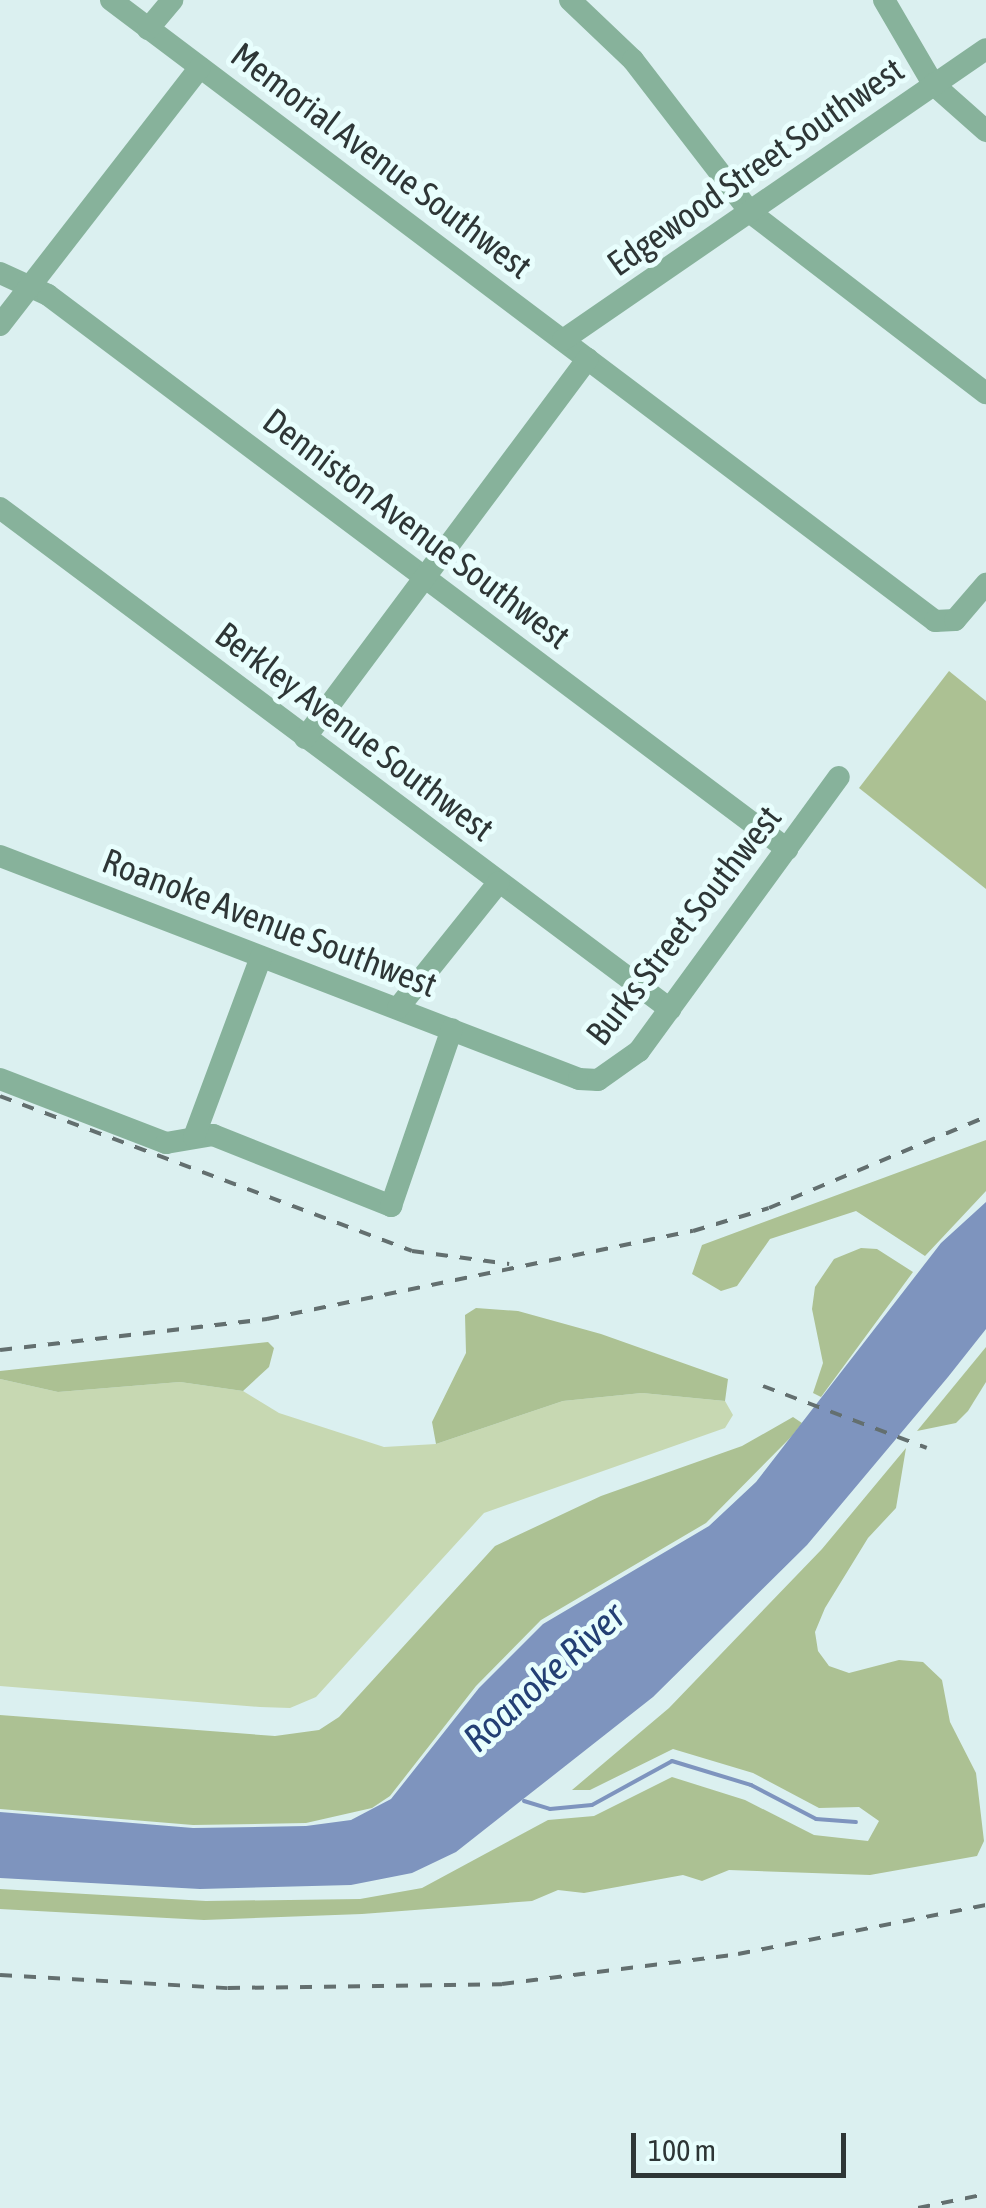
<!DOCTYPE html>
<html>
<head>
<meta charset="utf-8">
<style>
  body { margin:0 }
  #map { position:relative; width:986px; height:2208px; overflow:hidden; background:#dbf0f0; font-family:"Asap Condensed",sans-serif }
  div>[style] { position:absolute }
  .green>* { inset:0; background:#c7d8b2 }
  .forest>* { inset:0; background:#acc193 }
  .water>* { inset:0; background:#7e94be }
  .stream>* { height:4px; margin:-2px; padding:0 2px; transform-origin:2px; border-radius:2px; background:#7e94be }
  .minor>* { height:22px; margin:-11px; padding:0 11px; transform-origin:11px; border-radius:11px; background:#87b29b }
  .rail>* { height:4px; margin-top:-2px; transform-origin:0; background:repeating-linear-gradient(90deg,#636f6f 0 12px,transparent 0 24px) }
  span { translate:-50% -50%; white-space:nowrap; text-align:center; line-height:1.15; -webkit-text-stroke:10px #e8fefd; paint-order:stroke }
  .street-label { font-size:35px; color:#2e3636 }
  .water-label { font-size:38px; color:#233f74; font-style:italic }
  .scale { position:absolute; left:631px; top:2133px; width:215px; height:45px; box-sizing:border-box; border:5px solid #2e3636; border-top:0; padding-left:12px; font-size:30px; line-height:35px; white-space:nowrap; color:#2e3636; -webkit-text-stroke:8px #e8fefd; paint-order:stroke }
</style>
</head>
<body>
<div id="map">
  <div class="green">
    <i style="clip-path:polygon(0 1379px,58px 1392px,180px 1382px,243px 1391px,279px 1413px,384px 1447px,436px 1444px,563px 1401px,642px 1393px,725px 1401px,733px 1415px,725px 1428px,484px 1513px,316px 1697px,290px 1708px,260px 1707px,0 1686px)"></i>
  </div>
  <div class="forest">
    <i style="clip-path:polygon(949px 671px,986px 701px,986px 889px,859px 788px)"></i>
    <i style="clip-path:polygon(986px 1140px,986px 1191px,925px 1256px,856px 1211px,770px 1239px,737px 1286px,721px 1291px,692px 1274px,702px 1245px)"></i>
    <i style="clip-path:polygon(861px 1248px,877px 1249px,913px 1272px,821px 1397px,813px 1393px,823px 1363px,812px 1309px,815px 1287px,834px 1259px)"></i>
    <i style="clip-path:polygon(476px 1308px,518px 1311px,601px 1334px,728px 1379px,725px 1401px,642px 1393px,563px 1401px,436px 1444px,432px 1422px,466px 1353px,465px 1315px)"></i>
    <i style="clip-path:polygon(268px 1342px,274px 1348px,269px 1367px,243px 1391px,180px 1382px,58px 1392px,0 1379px,0 1371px)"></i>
    <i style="clip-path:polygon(986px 1347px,986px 1382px,968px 1411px,956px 1423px,917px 1431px)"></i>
    <i style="clip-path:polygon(793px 1417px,802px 1423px,792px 1436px,706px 1523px,541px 1620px,476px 1686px,390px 1796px,372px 1808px,306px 1823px,193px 1825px,0 1809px,0 1715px,275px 1736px,319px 1730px,339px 1717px,495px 1546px,601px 1496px,742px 1446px)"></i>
    <i style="clip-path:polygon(906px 1448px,896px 1508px,868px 1538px,825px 1608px,815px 1632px,818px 1651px,829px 1666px,849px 1673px,899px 1660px,923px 1662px,942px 1680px,950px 1722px,976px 1773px,984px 1841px,977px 1856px,870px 1875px,729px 1870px,702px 1881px,683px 1875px,584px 1893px,558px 1890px,532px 1901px,362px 1914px,204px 1920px,0 1909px,0 1889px,206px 1901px,360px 1899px,422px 1888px,548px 1820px,594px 1816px,672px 1777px,745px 1800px,814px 1835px,868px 1841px,879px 1821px,859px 1807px,819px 1808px,753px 1773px,673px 1749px,590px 1790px,572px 1790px,669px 1708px,822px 1549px)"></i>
  </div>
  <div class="water">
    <i style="clip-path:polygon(986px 1202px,986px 1329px,948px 1377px,807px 1545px,653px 1697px,456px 1852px,412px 1873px,351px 1885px,200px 1889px,0 1878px,0 1812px,193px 1828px,306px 1826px,351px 1820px,391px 1799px,479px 1688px,543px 1624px,709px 1526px,756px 1482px,941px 1243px)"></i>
  </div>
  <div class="stream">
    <i style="left:524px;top:1801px;width:27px;rotate:17deg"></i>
    <i style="left:550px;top:1809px;width:42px;rotate:-5.4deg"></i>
    <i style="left:592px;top:1805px;width:91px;rotate:-28.8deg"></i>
    <i style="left:672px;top:1761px;width:83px;rotate:16.9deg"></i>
    <i style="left:751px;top:1785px;width:73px;rotate:27.6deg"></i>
    <i style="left:816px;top:1819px;width:40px;rotate:4.3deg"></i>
  </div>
  <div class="minor">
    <i style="left:111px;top:0;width:1032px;rotate:37deg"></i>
    <i style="left:935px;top:621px;width:20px;rotate:-3deg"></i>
    <i style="left:955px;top:620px;width:48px;rotate:-49.3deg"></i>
    <i style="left:570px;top:0;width:87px;rotate:43.6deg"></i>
    <i style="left:633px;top:60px;width:193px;rotate:52.4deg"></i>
    <i style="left:751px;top:213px;width:296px;rotate:37.5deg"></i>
    <i style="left:884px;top:0;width:97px;rotate:59.7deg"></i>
    <i style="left:933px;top:84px;width:71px;rotate:41.6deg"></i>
    <i style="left:148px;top:29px;width:38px;rotate:-50deg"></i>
    <i style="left:0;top:273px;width:53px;rotate:24.6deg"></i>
    <i style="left:48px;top:295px;width:924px;rotate:36.86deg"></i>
    <i style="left:0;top:325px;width:326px;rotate:-52.2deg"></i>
    <i style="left:563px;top:340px;width:513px;rotate:-34.53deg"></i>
    <i style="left:0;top:508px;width:837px;rotate:36.79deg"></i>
    <i style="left:305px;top:738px;width:473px;rotate:-53.3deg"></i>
    <i style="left:0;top:856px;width:620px;rotate:21.06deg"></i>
    <i style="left:579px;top:1079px;width:19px;rotate:3deg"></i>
    <i style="left:598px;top:1080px;width:50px;rotate:-35.3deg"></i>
    <i style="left:639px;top:1051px;width:339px;rotate:-53.9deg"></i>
    <i style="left:398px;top:1008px;width:161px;rotate:-51.3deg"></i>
    <i style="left:0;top:1079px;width:178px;rotate:21.1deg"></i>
    <i style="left:166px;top:1143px;width:48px;rotate:-9.7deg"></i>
    <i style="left:213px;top:1135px;width:192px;rotate:21.7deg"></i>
    <i style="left:391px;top:1206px;width:187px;rotate:-71deg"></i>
    <i style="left:194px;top:1137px;width:192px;rotate:-69.6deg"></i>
  </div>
  <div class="rail">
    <i style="left:0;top:1096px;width:440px;rotate:20.6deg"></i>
    <i style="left:412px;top:1251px;width:98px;rotate:7.6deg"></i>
    <i style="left:0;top:1350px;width:269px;rotate:-6.6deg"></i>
    <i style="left:267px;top:1319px;width:435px;rotate:-11.7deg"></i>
    <i style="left:693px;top:1231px;width:79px;rotate:-16.8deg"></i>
    <i style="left:769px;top:1208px;width:235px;rotate:-22.8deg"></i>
    <i style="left:763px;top:1386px;width:175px;rotate:20.7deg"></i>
    <i style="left:0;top:1975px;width:228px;rotate:3.3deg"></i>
    <i style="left:228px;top:1988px;width:274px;rotate:-0.8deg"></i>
    <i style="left:502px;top:1984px;width:238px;rotate:-7.2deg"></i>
    <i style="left:738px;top:1954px;width:253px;rotate:-11.2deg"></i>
    <i style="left:918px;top:2208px;width:69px;rotate:-11.6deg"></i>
  </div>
  <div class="street-label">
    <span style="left:382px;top:160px;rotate:37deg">Memorial Avenue Southwest</span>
    <span style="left:755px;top:166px;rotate:-35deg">Edgewood Street Southwest</span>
    <span style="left:417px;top:528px;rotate:37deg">Denniston Avenue Southwest</span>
    <span style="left:355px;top:731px;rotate:37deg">Berkley Avenue Southwest</span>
    <span style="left:270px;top:922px;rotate:21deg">Roanoke Avenue Southwest</span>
    <span style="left:683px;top:925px;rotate:-52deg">Burks Street Southwest</span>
  </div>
  <div class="water-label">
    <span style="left:544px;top:1677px;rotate:-42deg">Roanoke River</span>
  </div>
  <div class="scale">100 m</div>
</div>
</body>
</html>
